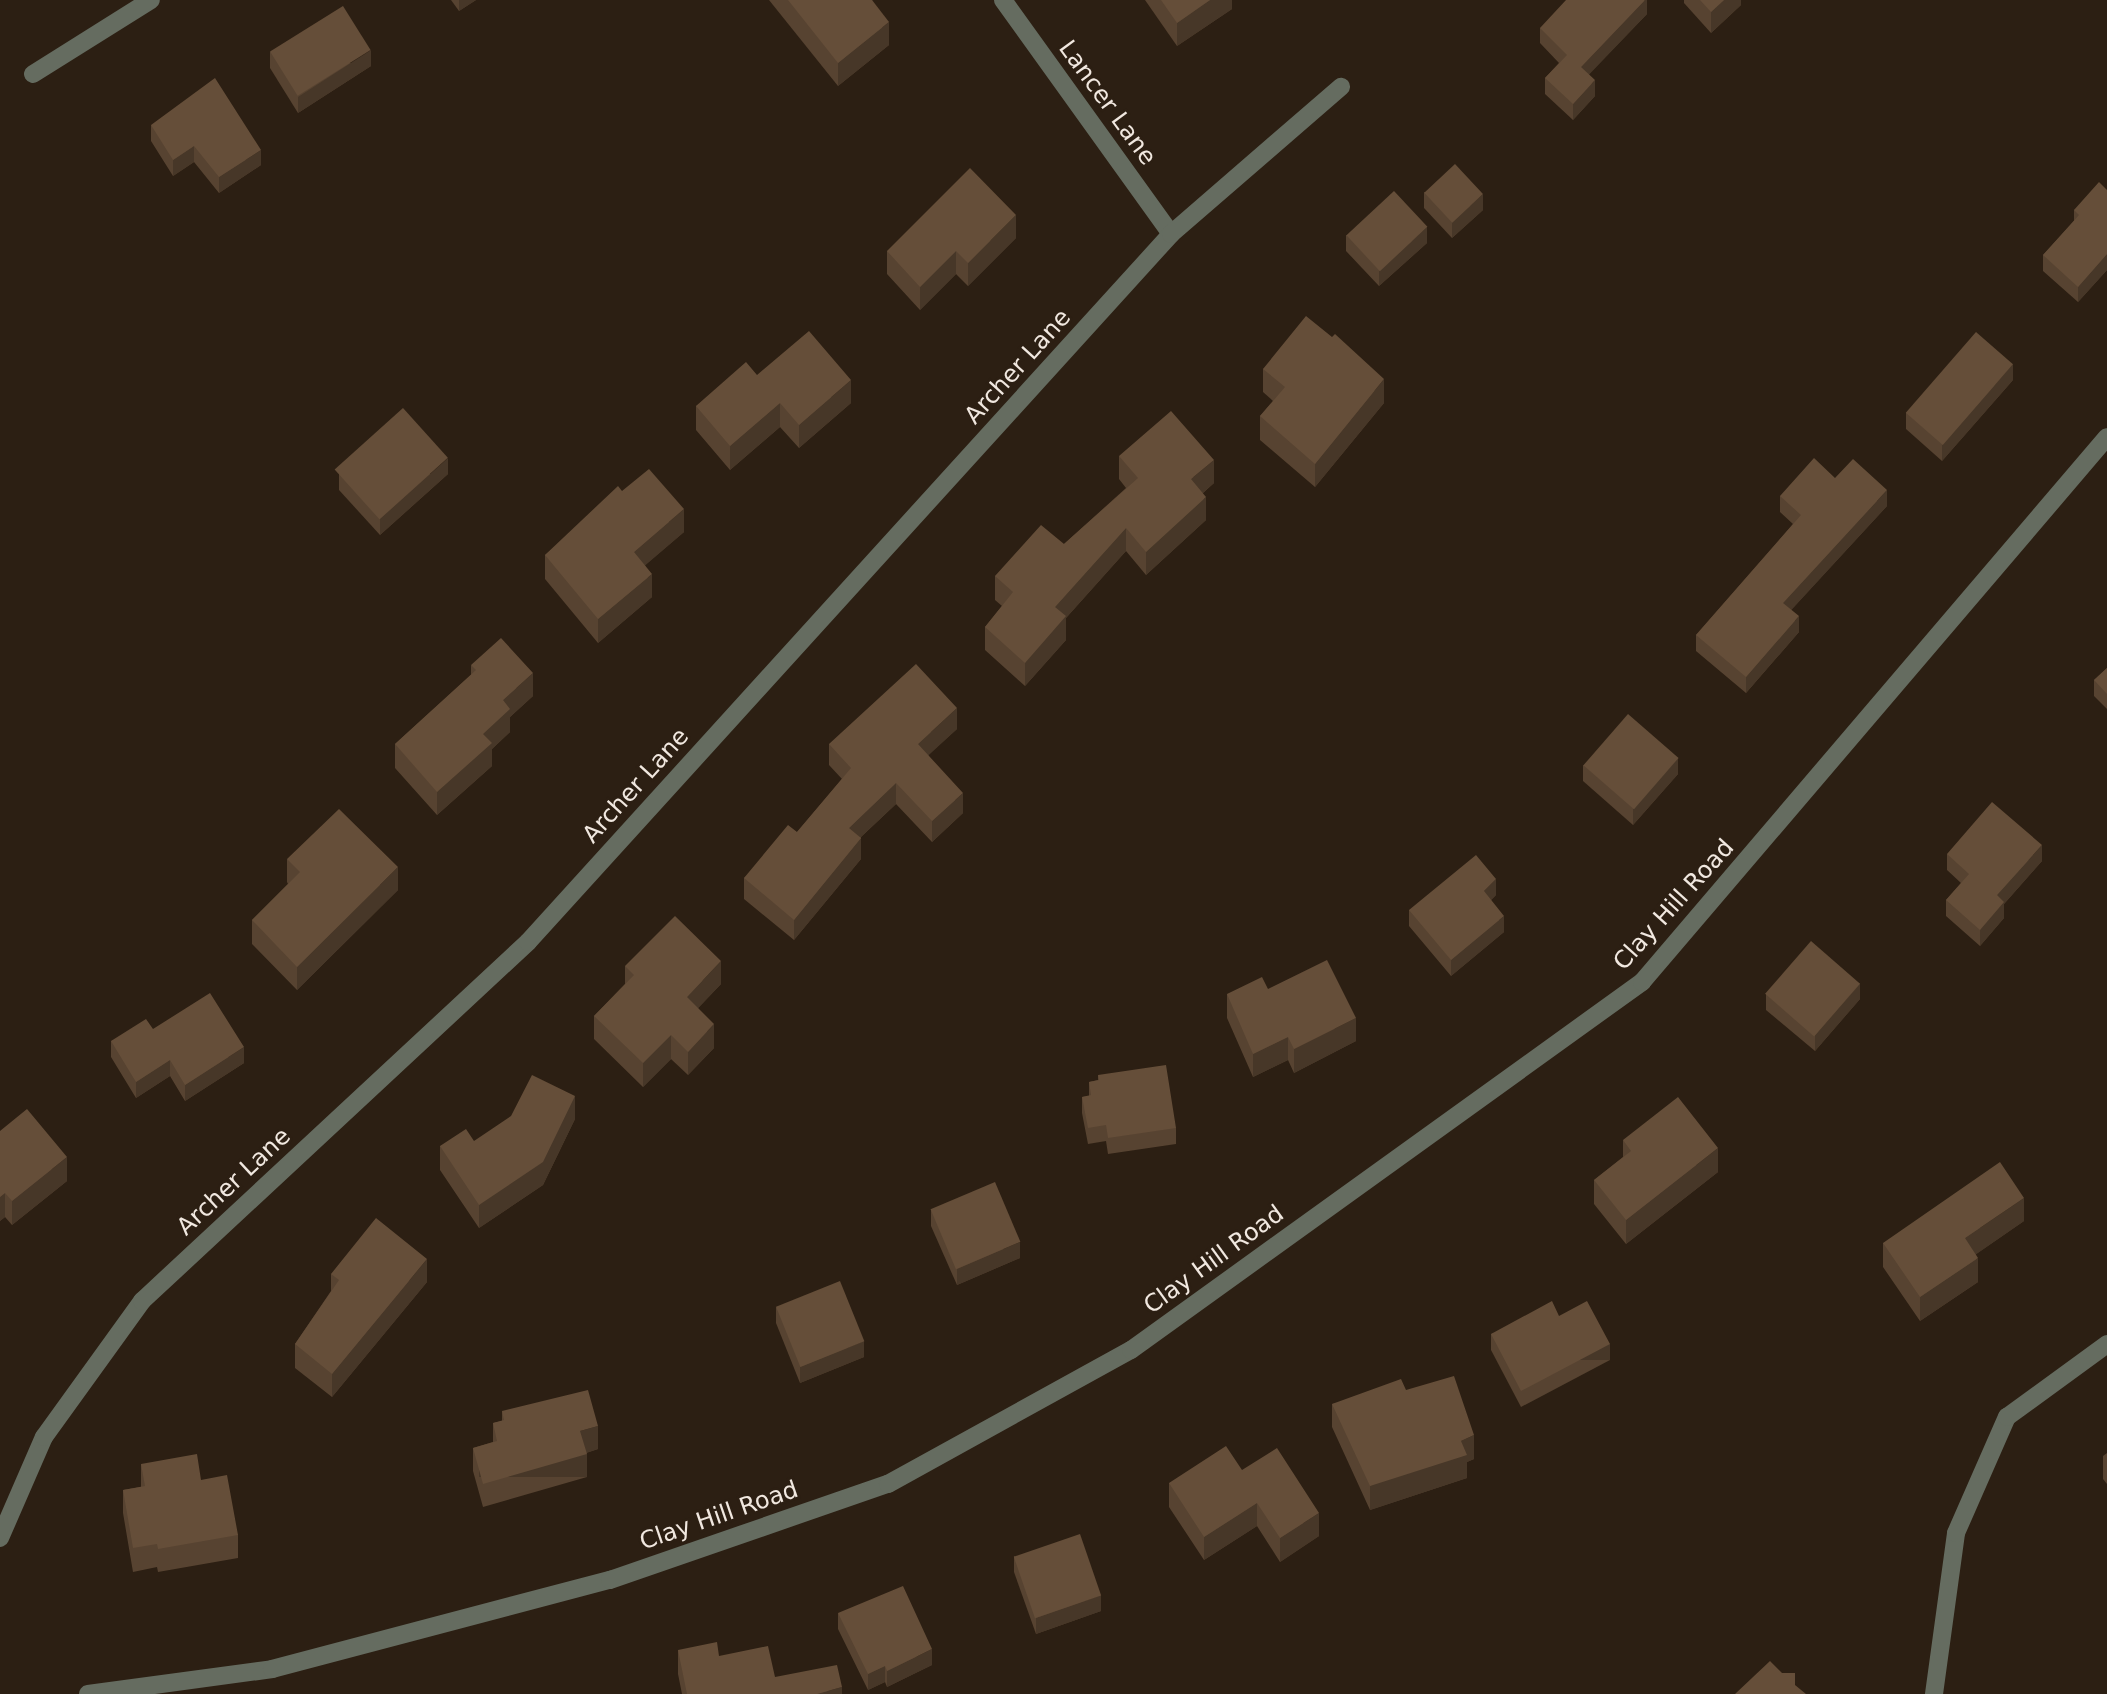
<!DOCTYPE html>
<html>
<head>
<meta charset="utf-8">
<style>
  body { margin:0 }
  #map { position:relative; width:2107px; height:1694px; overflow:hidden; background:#2c1f13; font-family:"DejaVu Sans",sans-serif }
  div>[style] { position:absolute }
  .lane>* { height:18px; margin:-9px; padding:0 9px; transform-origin:9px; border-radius:9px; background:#656c60 }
  .street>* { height:18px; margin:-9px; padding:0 9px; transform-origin:9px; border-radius:9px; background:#656c60 }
  .wall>* { inset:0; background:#574331 }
  .shaded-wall>* { inset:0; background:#473728; transform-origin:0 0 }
  .building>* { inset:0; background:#654e39; transform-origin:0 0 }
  span { translate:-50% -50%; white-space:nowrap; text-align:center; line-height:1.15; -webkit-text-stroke:5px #2c1f13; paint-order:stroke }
  .street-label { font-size:24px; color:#f1e8e0 }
</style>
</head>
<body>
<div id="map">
  <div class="lane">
    <i style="left:1934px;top:1694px;width:162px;rotate:-82.2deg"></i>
    <i style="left:1956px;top:1533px;width:127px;rotate:-66.3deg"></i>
  </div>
  <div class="street">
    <i style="left:1003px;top:0;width:288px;rotate:54.3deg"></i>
    <i style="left:33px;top:74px;width:139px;rotate:-32.1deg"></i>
    <i style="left:2007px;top:1417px;width:124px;rotate:-36.1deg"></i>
    <i style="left:0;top:1538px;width:110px;rotate:-66.5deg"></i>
    <i style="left:44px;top:1437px;width:168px;rotate:-54.2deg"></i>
    <i style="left:142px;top:1301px;width:527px;rotate:-42.92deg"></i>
    <i style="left:528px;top:942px;width:956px;rotate:-47.75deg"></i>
    <i style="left:1171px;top:234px;width:225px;rotate:-40.9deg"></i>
    <i style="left:88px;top:1694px;width:186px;rotate:-7.7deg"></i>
    <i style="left:272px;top:1669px;width:350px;rotate:-14.8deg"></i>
    <i style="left:610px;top:1580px;width:294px;rotate:-19.1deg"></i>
    <i style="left:888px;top:1484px;width:277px;rotate:-28.9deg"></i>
    <i style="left:1131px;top:1350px;width:630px;rotate:-35.76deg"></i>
    <i style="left:1642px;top:982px;width:716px;rotate:-49.53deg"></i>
  </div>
  <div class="wall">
    <i style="clip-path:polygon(451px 0,476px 0,459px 11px)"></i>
    <i style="clip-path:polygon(769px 0,872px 0,889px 45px,838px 86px)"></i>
    <i style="clip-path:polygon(1145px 0,1232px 0,1232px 9px,1177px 46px)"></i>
    <i style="clip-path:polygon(1647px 0,1647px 14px,1589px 74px,1595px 96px,1573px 120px,1545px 94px,1545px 78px,1559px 63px,1540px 43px,1540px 28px)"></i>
    <i style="clip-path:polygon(1684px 0,1741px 0,1741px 5px,1711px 33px,1684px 3px)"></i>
    <i style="clip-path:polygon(270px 52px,371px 66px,298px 113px,270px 68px)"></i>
    <i style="clip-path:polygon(151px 125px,261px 165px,219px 193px,194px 162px,173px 176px,151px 141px)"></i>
    <i style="clip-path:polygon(2107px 190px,2107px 270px,2078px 302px,2043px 271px,2043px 255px,2074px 221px,2074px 210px)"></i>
    <i style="clip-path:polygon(1424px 192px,1483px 210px,1452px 238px,1424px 208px)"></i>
    <i style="clip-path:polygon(1346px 235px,1427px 243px,1379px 286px,1346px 251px)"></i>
    <i style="clip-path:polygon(1016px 238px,968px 286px,956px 274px,920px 310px,887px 274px,887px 251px)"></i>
    <i style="clip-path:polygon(1332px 337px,1384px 403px,1315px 487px,1260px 440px,1260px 416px,1273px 401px,1263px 392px,1263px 369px)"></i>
    <i style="clip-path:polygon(757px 375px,851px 403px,799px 448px,780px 427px,730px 470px,696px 430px,696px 406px)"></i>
    <i style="clip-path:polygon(2013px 380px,1942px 461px,1906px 429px,1906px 413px)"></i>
    <i style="clip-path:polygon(1119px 456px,1214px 483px,1203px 493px,1206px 520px,1146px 575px,1126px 551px,1066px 618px,1066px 640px,1025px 686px,985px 650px,985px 627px,1002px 606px,995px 600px,995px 576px,1064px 544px,1126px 488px,1119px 479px)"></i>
    <i style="clip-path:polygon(339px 474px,448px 474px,380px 535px,339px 490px)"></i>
    <i style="clip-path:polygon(1835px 478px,1887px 506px,1791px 610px,1799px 632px,1746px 693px,1696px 651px,1696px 635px,1793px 524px,1780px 512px,1780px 496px)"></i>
    <i style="clip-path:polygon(622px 491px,684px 532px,645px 565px,652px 597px,598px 643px,545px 579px,545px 555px)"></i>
    <i style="clip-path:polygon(471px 665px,533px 696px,510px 717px,510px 732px,492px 749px,492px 766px,437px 815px,395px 768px,395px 744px,471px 675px)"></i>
    <i style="clip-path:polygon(2107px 668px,2107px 709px,2094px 696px,2094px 680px)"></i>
    <i style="clip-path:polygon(957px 729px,928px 755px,963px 813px,932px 842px,896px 804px,861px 837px,861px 859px,794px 940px,744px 899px,744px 878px,797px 832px,842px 779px,829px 765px,829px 744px)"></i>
    <i style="clip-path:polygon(1583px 765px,1678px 774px,1633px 825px,1583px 781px)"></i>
    <i style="clip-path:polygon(1947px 854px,2042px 861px,2004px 904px,2004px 918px,1980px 946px,1946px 916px,1946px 900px,1961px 883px,1947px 870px)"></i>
    <i style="clip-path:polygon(287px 859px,398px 890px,297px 990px,252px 944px,252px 920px,288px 884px,287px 882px)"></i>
    <i style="clip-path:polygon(1496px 895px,1491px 900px,1504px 932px,1451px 976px,1409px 926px,1409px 910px)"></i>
    <i style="clip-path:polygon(625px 966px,721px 984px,698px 1008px,714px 1048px,688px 1075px,671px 1059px,643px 1087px,594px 1039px,594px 1016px,625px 984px)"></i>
    <i style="clip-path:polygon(1268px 989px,1356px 1041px,1294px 1073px,1288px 1060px,1253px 1077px,1227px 1018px,1227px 994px)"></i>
    <i style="clip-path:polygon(1766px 994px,1860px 999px,1815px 1051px,1766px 1010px)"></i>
    <i style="clip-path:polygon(153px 1029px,244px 1063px,185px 1101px,170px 1076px,136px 1098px,111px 1057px,111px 1041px)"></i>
    <i style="clip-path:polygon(1098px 1075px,1176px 1128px,1176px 1144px,1108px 1154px,1106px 1141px,1088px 1144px,1082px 1113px,1082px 1097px,1089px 1096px,1089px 1082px,1098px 1080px)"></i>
    <i style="clip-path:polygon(575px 1119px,543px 1185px,479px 1228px,440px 1170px,440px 1146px,474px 1141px)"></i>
    <i style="clip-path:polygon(0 1131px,67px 1181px,12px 1225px,5px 1217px,0 1221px)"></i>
    <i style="clip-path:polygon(1623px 1140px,1718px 1172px,1626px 1244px,1594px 1204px,1594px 1180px,1623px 1157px)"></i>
    <i style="clip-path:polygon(931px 1210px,1020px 1258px,957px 1285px,931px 1226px)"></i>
    <i style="clip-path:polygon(2024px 1221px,1976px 1254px,1978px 1282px,1920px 1321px,1883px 1267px,1883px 1243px)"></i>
    <i style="clip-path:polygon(331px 1274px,427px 1282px,332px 1397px,295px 1368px,295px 1344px,331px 1291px)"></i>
    <i style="clip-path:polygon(776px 1307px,864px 1357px,800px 1383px,776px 1323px)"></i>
    <i style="clip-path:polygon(1559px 1316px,1610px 1360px,1521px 1407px,1491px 1350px,1491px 1334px)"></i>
    <i style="clip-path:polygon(1406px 1390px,1474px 1459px,1467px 1462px,1467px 1478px,1370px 1510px,1332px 1427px,1332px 1404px)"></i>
    <i style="clip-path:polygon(502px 1411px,598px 1449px,586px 1453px,587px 1477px,483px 1507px,473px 1471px,473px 1448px,493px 1442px,493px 1423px,502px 1421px)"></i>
    <i style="clip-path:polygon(2107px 1453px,2107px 1484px,2103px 1479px,2103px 1456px)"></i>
    <i style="clip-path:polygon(141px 1464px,201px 1480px,238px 1535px,238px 1558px,158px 1572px,157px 1567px,133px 1572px,123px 1513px,123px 1490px,141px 1487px)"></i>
    <i style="clip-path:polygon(1242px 1470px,1319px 1536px,1280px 1562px,1257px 1526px,1204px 1560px,1169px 1507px,1169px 1483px)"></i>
    <i style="clip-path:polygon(1014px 1556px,1101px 1611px,1036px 1634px,1014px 1572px)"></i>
    <i style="clip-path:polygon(838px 1613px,932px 1665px,887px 1687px,885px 1682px,868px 1690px,838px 1629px)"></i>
    <i style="clip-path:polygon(678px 1650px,719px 1656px,775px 1677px,842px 1694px,682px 1694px,678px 1674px)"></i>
  </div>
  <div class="shaded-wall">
    <i style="clip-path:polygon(459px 0,476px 0,459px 11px)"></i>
    <i style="clip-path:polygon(1210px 0,1232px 0,1232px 9px,1177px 46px,1177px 23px)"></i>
    <i style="clip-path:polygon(1645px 0,1647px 0,1647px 14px,1581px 83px,1581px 67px)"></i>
    <i style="clip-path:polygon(1724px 0,1741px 0,1741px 5px,1711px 33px,1711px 12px)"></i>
    <i style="clip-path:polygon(889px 22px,889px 45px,838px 86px,838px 63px)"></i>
    <i style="clip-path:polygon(371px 50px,371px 66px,298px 113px,298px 97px)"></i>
    <i style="clip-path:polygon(1595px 80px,1595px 96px,1573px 120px,1573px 104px)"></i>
    <i style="clip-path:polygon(194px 146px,194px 162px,173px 176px,173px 160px)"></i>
    <i style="clip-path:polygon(261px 150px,261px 165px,219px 193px,219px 177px)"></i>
    <i style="clip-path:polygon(1483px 194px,1483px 210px,1452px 238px,1452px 222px)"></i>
    <i style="clip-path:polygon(1016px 215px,1016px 238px,968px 286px,968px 263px)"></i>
    <i style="clip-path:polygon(1427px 227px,1427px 243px,1379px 286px,1379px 271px)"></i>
    <i style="clip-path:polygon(956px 251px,956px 274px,920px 310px,920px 287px)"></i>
    <i style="clip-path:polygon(2107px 254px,2107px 270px,2078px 302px,2078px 287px)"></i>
    <i style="clip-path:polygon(2013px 364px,2013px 380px,1942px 461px,1942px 445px)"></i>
    <i style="clip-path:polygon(1384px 379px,1384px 403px,1315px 487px,1315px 464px)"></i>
    <i style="clip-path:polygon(851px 380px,851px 403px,799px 448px,799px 425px)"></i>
    <i style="clip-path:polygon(780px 403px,780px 427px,730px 470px,730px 446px)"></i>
    <i style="clip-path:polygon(448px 458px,448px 474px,380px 535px,380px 519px)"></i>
    <i style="clip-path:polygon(1214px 460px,1214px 483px,1191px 503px,1191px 479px)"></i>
    <i style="clip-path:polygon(1887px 490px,1887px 506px,1783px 619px,1783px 603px)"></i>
    <i style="clip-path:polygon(1206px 497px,1206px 520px,1146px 575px,1146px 552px)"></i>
    <i style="clip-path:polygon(684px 509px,684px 532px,634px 575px,634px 552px)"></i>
    <i style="clip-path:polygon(1126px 528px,1126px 551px,1066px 618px,1066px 640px,1025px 686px,1025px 663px,1055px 607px)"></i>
    <i style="clip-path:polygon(652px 574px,652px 597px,598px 643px,598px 619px)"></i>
    <i style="clip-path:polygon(1799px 616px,1799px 632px,1746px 693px,1746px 677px)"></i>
    <i style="clip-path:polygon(533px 673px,533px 696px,510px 717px,510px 732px,492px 749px,492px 766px,437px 815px,437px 792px,483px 734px,503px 700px)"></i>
    <i style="clip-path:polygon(957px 708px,957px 729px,918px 765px,918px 744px)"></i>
    <i style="clip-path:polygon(1678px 758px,1678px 774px,1633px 825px,1633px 809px)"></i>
    <i style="clip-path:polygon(896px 783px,896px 804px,849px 848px,849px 828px)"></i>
    <i style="clip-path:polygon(963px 793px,963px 813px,932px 842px,932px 821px)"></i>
    <i style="clip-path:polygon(861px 838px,861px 859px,794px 940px,794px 920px)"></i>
    <i style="clip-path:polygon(2042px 845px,2042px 861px,2004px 904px,2004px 918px,1980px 946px,1980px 930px,1997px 895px)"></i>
    <i style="clip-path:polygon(398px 867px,398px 890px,297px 990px,297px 967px)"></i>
    <i style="clip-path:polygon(1496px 879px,1496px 895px,1484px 907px,1484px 891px)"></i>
    <i style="clip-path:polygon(1504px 916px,1504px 932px,1451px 976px,1451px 960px)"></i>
    <i style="clip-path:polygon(721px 961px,721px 984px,687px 1020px,687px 997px)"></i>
    <i style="clip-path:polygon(1860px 983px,1860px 999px,1815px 1051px,1815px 1035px)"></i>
    <i style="clip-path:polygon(1356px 1018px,1356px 1041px,1294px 1073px,1294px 1049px)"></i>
    <i style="clip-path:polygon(714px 1024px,714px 1048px,688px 1075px,688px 1052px)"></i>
    <i style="clip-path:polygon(671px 1035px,671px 1059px,643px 1087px,643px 1063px)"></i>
    <i style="clip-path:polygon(1288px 1037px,1288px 1060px,1253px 1077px,1253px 1054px)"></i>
    <i style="clip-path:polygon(244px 1047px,244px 1063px,185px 1101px,185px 1085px)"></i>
    <i style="clip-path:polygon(170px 1060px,170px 1076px,136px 1098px,136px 1082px)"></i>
    <i style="clip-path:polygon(575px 1096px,575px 1119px,543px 1185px,479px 1228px,479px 1205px)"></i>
    <i style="clip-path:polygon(1718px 1148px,1718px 1172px,1626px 1244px,1626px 1220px)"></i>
    <i style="clip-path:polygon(67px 1157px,67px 1181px,12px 1225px,12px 1201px)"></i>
    <i style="clip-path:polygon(5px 1193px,5px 1217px,0 1221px,0 1197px)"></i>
    <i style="clip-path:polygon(2024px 1198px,2024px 1221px,1965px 1262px,1965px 1238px)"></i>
    <i style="clip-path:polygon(1020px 1242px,1020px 1258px,957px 1285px,957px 1269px)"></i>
    <i style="clip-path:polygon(1978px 1258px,1978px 1282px,1920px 1321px,1920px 1297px)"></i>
    <i style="clip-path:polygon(427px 1259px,427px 1282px,332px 1397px,332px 1374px)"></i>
    <i style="clip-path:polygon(864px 1341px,864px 1357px,800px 1383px,800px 1367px)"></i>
    <i style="left:1610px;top:1344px;width:16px;height:101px;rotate:90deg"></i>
    <i style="clip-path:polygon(598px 1426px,598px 1449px,580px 1455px,580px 1431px)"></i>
    <i style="clip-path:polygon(1474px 1435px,1474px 1459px,1467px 1462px,1467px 1478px,1370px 1510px,1370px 1486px,1461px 1441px)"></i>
    <i style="left:587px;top:1454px;width:23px;height:108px;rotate:90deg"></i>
    <i style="clip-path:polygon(1257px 1503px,1257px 1526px,1204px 1560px,1204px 1537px)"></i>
    <i style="clip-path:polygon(1319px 1513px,1319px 1536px,1280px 1562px,1280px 1538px)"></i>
    <i style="clip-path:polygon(1101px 1595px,1101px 1611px,1036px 1634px,1036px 1618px)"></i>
    <i style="clip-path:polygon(932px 1649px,932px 1665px,887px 1687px,887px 1671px)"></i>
    <i style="clip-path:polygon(885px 1666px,885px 1682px,868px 1690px,868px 1674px)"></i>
    <i style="clip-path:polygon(842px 1687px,842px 1694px,817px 1694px)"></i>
  </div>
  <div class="building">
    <i style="clip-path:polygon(788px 0,872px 0,889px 22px,838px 63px)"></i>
    <i style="clip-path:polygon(1161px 0,1210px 0,1177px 23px)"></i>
    <i style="clip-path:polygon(1566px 0,1645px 0,1581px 67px,1595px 80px,1573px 104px,1545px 78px,1567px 55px,1540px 28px)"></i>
    <i style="clip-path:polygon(1700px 0,1724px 0,1711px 12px)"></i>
    <i style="left:343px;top:6px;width:52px;height:86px;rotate:58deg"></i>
    <i style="clip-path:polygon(215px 78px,261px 150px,219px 177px,194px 146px,173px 160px,151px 125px)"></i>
    <i style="left:1455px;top:164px;width:41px;height:42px;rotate:47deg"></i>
    <i style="clip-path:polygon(970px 168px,1016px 215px,968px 263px,956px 251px,920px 287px,887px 251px)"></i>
    <i style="clip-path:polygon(2099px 182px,2107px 190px,2107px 254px,2078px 287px,2043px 255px,2079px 215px,2074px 210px)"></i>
    <i style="left:1394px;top:191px;width:49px;height:65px;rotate:47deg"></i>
    <i style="clip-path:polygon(1306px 316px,1332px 337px,1335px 334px,1384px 379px,1315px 464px,1260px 416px,1285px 387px,1263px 369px)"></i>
    <i style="clip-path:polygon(809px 331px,851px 380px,799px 425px,780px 403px,730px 446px,696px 406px,746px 362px,757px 375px)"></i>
    <i style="left:1976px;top:332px;width:49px;height:107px;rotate:41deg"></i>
    <i style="left:403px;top:408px;width:67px;height:92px;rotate:48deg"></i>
    <i style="clip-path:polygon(1171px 411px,1214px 460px,1191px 479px,1206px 497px,1146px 552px,1126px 528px,1055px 607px,1066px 616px,1025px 663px,985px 627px,1013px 592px,995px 576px,1041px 525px,1064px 544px,1138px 478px,1119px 456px)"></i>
    <i style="clip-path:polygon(1814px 458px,1835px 478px,1853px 459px,1887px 490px,1783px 603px,1799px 616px,1746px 677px,1696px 635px,1801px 515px,1780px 496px)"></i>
    <i style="clip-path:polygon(649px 469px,684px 509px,634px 552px,652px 574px,598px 619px,545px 555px,618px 486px,622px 491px)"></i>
    <i style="clip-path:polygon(501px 638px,533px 673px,503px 700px,510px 709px,483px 734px,492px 743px,437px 792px,395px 744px,476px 670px,471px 665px)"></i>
    <i style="clip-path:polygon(916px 664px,957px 708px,918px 744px,963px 793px,932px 821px,896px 783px,849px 828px,861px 838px,794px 920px,744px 878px,788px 825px,797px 832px,851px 768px,829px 744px)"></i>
    <i style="clip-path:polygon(2107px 668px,2107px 694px,2094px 680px)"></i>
    <i style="left:1628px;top:714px;width:67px;height:68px;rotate:41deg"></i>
    <i style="clip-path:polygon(1992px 802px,2042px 845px,1997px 895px,2004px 902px,1980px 930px,1946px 900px,1969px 874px,1947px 854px)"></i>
    <i style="clip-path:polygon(339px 809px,398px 867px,297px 967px,252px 920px,300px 872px,287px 859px)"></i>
    <i style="clip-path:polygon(1476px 855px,1496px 879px,1484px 891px,1504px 916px,1451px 960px,1409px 910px)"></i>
    <i style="clip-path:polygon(675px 916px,721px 961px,687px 997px,714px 1024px,688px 1052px,671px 1035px,643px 1063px,594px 1016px,634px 975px,625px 966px)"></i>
    <i style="left:1811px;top:941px;width:65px;height:70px;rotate:41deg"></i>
    <i style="clip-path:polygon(1327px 960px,1356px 1018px,1294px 1049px,1288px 1037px,1253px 1054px,1227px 994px,1262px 977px,1268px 989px)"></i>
    <i style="clip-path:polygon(210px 993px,244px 1047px,185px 1085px,170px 1060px,136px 1082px,111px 1041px,146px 1019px,153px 1029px)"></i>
    <i style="clip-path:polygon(1166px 1065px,1176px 1128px,1108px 1138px,1106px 1125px,1088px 1128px,1082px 1097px,1091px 1095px,1089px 1082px,1099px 1080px,1098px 1075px)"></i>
    <i style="clip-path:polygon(532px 1075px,575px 1096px,543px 1162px,479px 1205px,440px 1146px,466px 1129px,474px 1141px,511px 1116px)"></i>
    <i style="clip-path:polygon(1678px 1097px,1718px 1148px,1626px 1220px,1594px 1180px,1631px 1151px,1623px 1140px)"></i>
    <i style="clip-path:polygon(27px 1109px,67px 1157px,12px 1201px,5px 1193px,0 1197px,0 1131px)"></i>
    <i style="clip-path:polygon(2000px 1162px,2024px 1198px,1965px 1238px,1978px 1258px,1920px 1297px,1883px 1243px)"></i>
    <i style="left:995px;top:1182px;width:65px;height:70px;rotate:67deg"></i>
    <i style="clip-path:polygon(376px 1218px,427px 1259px,332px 1374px,295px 1344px,339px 1280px,331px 1274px)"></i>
    <i style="left:840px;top:1281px;width:65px;height:69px;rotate:68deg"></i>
    <i style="clip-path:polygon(1552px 1301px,1559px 1316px,1587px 1301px,1610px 1344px,1521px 1391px,1491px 1334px)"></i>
    <i style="clip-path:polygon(1454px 1376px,1474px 1435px,1461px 1441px,1467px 1455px,1370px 1486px,1332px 1404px,1401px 1379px,1406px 1390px)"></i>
    <i style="clip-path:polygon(588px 1390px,598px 1426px,580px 1431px,587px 1454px,483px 1484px,473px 1448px,497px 1441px,493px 1423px,504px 1420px,502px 1411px)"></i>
    <i style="clip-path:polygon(1226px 1446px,1242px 1470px,1277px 1448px,1319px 1513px,1280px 1538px,1257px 1503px,1204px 1537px,1169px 1483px)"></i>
    <i style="clip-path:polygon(197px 1454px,201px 1480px,227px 1475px,238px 1535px,158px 1549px,157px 1544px,133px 1548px,123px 1490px,145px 1486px,141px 1464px)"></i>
    <i style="left:1080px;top:1534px;width:65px;height:70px;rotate:71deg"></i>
    <i style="clip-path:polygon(903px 1586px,932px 1649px,887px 1671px,885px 1666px,868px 1674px,838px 1613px)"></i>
    <i style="clip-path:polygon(717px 1642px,719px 1656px,768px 1646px,775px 1677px,837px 1665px,842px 1687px,817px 1694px,687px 1694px,678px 1650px)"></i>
    <i style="clip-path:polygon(1770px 1661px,1782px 1673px,1795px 1673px,1795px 1685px,1806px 1694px,1735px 1694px)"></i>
  </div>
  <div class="street-label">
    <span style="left:1107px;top:103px;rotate:54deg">Lancer Lane</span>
    <span style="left:1018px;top:367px;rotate:-48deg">Archer Lane</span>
    <span style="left:636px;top:786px;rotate:-48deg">Archer Lane</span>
    <span style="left:1674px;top:905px;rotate:-48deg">Clay Hill Road</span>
    <span style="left:234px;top:1182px;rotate:-43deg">Archer Lane</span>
    <span style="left:1214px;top:1260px;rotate:-36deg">Clay Hill Road</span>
    <span style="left:719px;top:1516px;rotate:-19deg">Clay Hill Road</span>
  </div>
</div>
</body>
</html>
